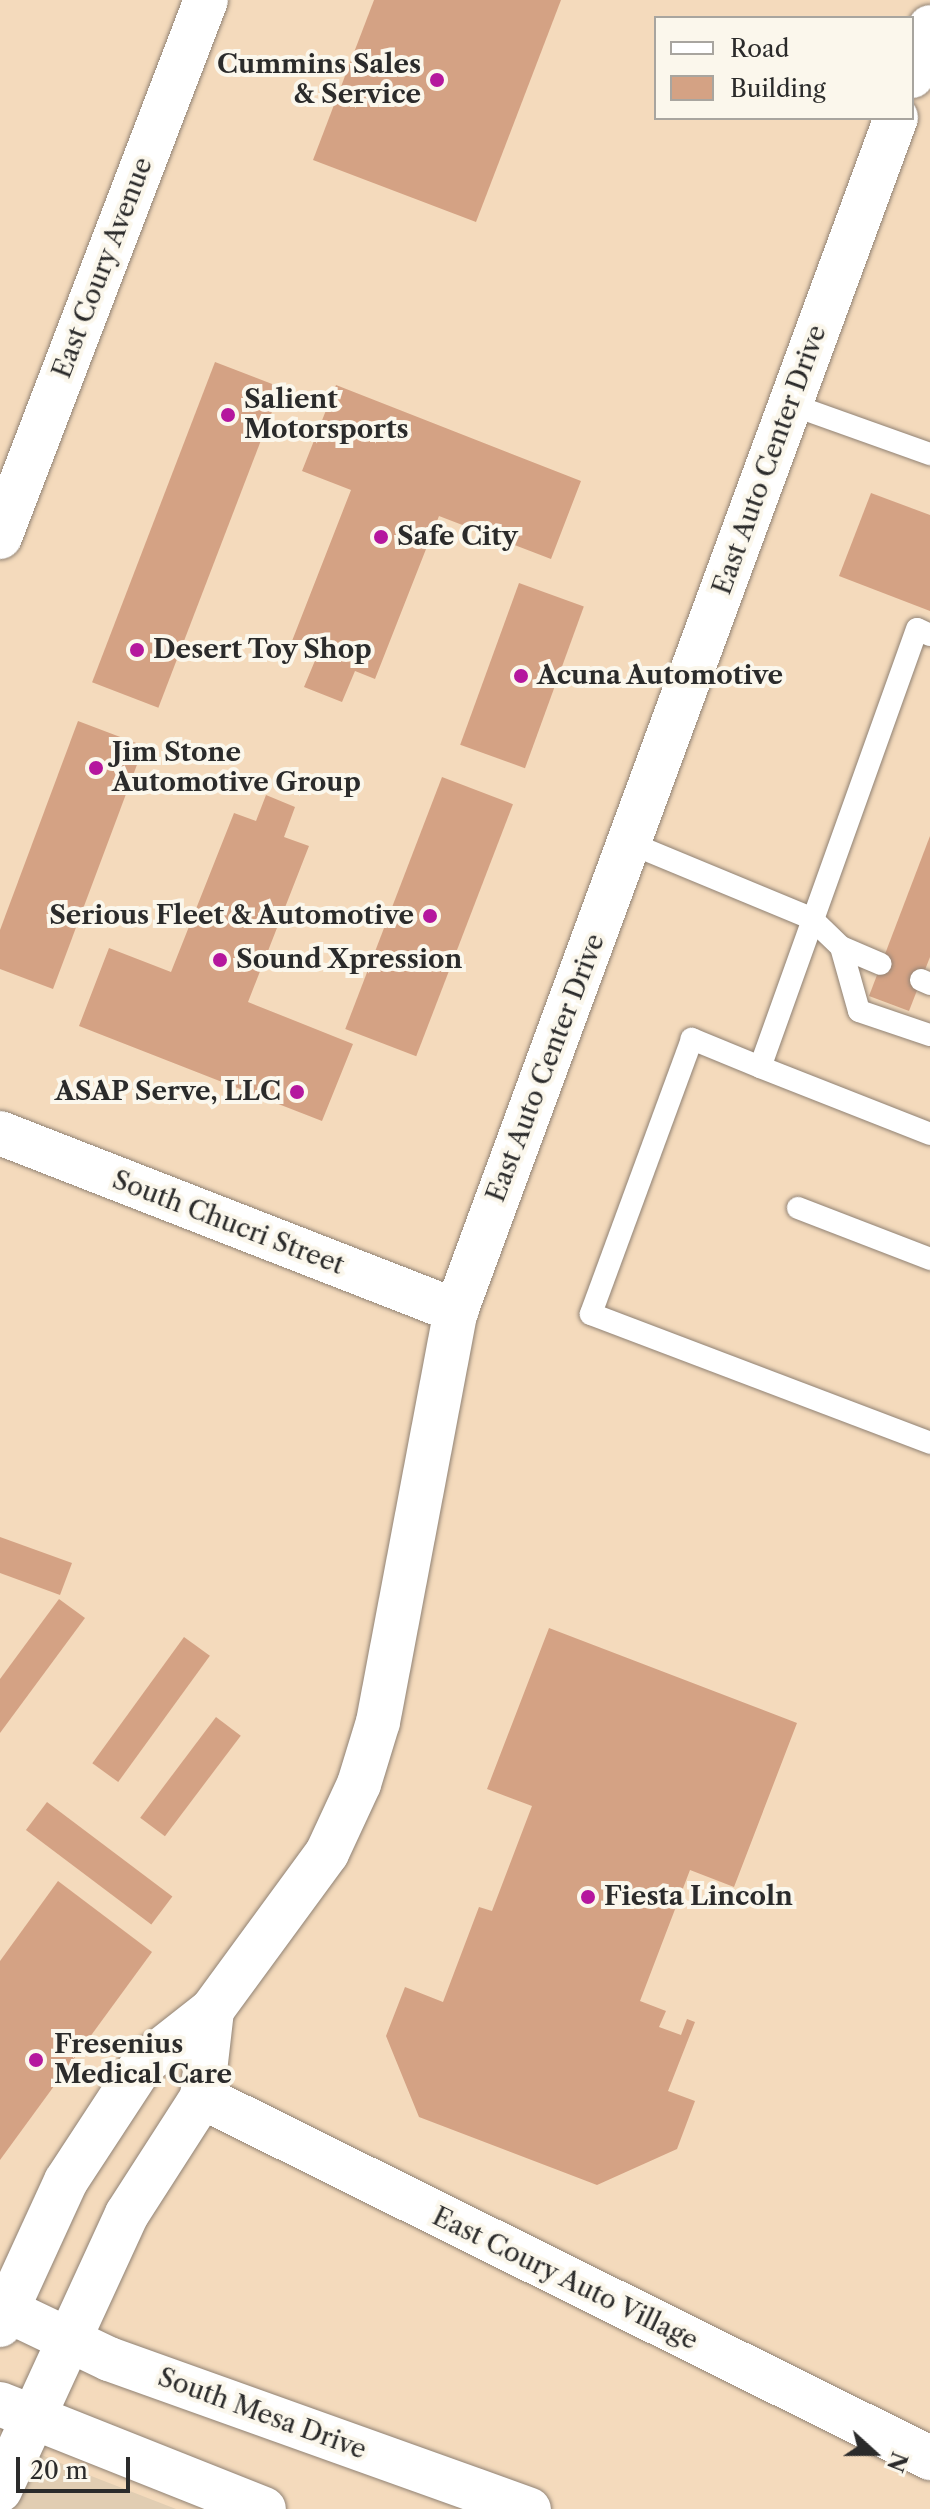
<!DOCTYPE html>
<html>
<head>
<meta charset="utf-8">
<style>
  body { margin:0 }
  #map { position:relative; width:930px; height:2509px; overflow:hidden; background:#f4dabc; font-family:"Libre Caslon Text",serif }
  div>[style] { position:absolute }
  .built>* { inset:0; background:#e1cdb2 }
  .building>* { inset:0; background:#d4a284; transform-origin:0 0 }
  .roads { filter:drop-shadow(0 0 2px #908274) drop-shadow(0 0 2px #908274) }
  .service>* { height:22px; margin:-11px; padding:0 11px; transform-origin:11px; border-radius:11px; background:#fff }
  .minor>* { height:44px; margin:-22px; padding:0 22px; transform-origin:22px; border-radius:22px; background:#fff }
  .secondary>* { height:44px; margin:-22px; padding:0 22px; transform-origin:22px; border-radius:22px; background:#fff }
  .dots>* { width:22px; height:22px; translate:-50% -50%; box-sizing:border-box; border:4px solid #fbf7ec; border-radius:50% }
  span { translate:-50% -50%; white-space:nowrap; text-align:center; line-height:1.15; -webkit-text-stroke:8px #fbf7ec; paint-order:stroke }
  .poi-label { font-size:26px; color:#2b2b2b; font-weight:700 }
  .right { translate:-100% -50%; text-align:right }
  .left { translate:0 -50%; text-align:left }
  .street-label { font-size:26px; color:#2b2b2b }
  .legend { position:absolute; left:654px; top:16px; width:260px; height:104px; box-sizing:border-box; background:#fbf7ec; border:2px solid #a8a59f; margin:0; padding:10px 14px; list-style:none; font-size:24px; color:#2b2b2b }
  .legend li { display:flex; align-items:center; gap:16px; height:40px }
  .legend b { width:40px; border:2px solid #a8a59f }
  .north { position:absolute; left:834px; top:2413px; width:80px; height:80px; -webkit-text-stroke:6px #fbf7ec; paint-order:stroke; rotate:111deg; font-size:22px; font-weight:700; line-height:32px; text-align:center; color:#2b2b2b }
  .north::after { content:''; display:block; margin:auto; width:28px; height:36px; background:#2b2b2b; clip-path:polygon(50% 0,100% 100%,50% 72%,0 100%) }
  .scale { position:absolute; left:16px; top:2457px; width:114px; height:36px; box-sizing:border-box; border:4px solid #2b2b2b; border-top:0; padding-left:10px; font-size:24px; line-height:28px; white-space:nowrap; color:#2b2b2b; -webkit-text-stroke:6px #fbf7ec; paint-order:stroke }
</style>
</head>
<body>
<div id="map">
  <div class="built">
    <i style="clip-path:polygon(0 2437px,86px 2474px,176px 2509px,0 2509px)"></i>
  </div>
  <div class="building">
    <i style="clip-path:polygon(374px 0,561px 0,476px 222px,313px 160px)"></i>
    <i style="left:215px;top:362px;width:71px;height:343px;rotate:21deg"></i>
    <i style="clip-path:polygon(336px 385px,581px 481px,551px 559px,439px 516px,375px 679px,355px 671px,342px 702px,304px 687px,319px 651px,292px 641px,351px 490px,302px 471px)"></i>
    <i style="clip-path:polygon(871px 493px,930px 515px,930px 611px,839px 576px)"></i>
    <i style="left:519px;top:583px;width:69px;height:172px;rotate:20deg"></i>
    <i style="clip-path:polygon(78px 721px,144px 746px,53px 989px,0 969px,0 930px)"></i>
    <i style="left:442px;top:777px;width:76px;height:270px;rotate:21deg"></i>
    <i style="clip-path:polygon(266px 795px,295px 807px,284px 837px,309px 846px,248px 1002px,353px 1044px,322px 1121px,79px 1026px,109px 948px,171px 972px,234px 813px,256px 821px)"></i>
    <i style="clip-path:polygon(930px 836px,930px 957px,909px 1011px,869px 996px)"></i>
    <i style="clip-path:polygon(0 1537px,72px 1563px,60px 1595px,0 1573px)"></i>
    <i style="clip-path:polygon(59px 1599px,85px 1618px,0 1733px,0 1679px)"></i>
    <i style="clip-path:polygon(549px 1628px,797px 1723px,734px 1887px,690px 1870px,640px 2001px,666px 2011px,659px 2027px,681px 2035px,687px 2019px,695px 2022px,668px 2091px,695px 2101px,677px 2149px,597px 2185px,419px 2117px,386px 2036px,405px 1987px,443px 2002px,479px 1907px,492px 1911px,532px 1806px,487px 1789px)"></i>
    <i style="left:184px;top:1637px;width:32px;height:156px;rotate:36deg"></i>
    <i style="left:216px;top:1717px;width:31px;height:126px;rotate:37deg"></i>
    <i style="left:47px;top:1802px;width:157px;height:35px;rotate:37deg"></i>
    <i style="clip-path:polygon(58px 1881px,152px 1952px,0 2160px,0 1961px)"></i>
  </div>
  <div class="roads">
    <div class="service">
      <i style="left:790px;top:404px;width:149px;rotate:19.7deg"></i>
      <i style="left:930px;top:635px;width:14px;rotate:-155deg"></i>
      <i style="left:917px;top:629px;width:465px;rotate:109.7deg"></i>
      <i style="left:760px;top:1067px;width:74px;rotate:-157.6deg"></i>
      <i style="left:692px;top:1039px;width:293px;rotate:110.2deg"></i>
      <i style="left:591px;top:1314px;width:363px;rotate:20.8deg"></i>
      <i style="left:632px;top:844px;width:194px;rotate:22.5deg"></i>
      <i style="left:811px;top:918px;width:42px;rotate:44deg"></i>
      <i style="left:841px;top:947px;width:43px;rotate:23deg"></i>
      <i style="left:841px;top:947px;width:66px;rotate:74.3deg"></i>
      <i style="left:859px;top:1011px;width:75px;rotate:18.7deg"></i>
      <i style="left:921px;top:980px;width:10px;rotate:24deg"></i>
      <i style="left:760px;top:1067px;width:183px;rotate:21.5deg"></i>
      <i style="left:798px;top:1208px;width:142px;rotate:21.1deg"></i>
    </div>
    <div class="minor">
      <i style="left:912px;top:76px;width:52px;rotate:-69.8deg"></i>
      <i style="left:0;top:537px;width:575px;rotate:-69.01deg"></i>
      <i style="left:0;top:1133px;width:490px;rotate:21.3deg"></i>
      <i style="left:202px;top:2097px;width:813px;rotate:26.38deg"></i>
      <i style="left:0;top:2325px;width:158px;rotate:-65.4deg"></i>
      <i style="left:66px;top:2181px;width:139px;rotate:-56.8deg"></i>
      <i style="left:142px;top:2065px;width:89px;rotate:-38.2deg"></i>
      <i style="left:212px;top:2010px;width:195px;rotate:-53.8deg"></i>
      <i style="left:327px;top:1853px;width:76px;rotate:-65.1deg"></i>
      <i style="left:359px;top:1784px;width:65px;rotate:-73deg"></i>
      <i style="left:378px;top:1722px;width:418px;rotate:-79.3deg"></i>
      <i style="left:456px;top:1311px;width:1272px;rotate:-69.76deg"></i>
      <i style="left:0;top:2490px;width:304px;rotate:-65.3deg"></i>
      <i style="left:127px;top:2214px;width:139px;rotate:-57.3deg"></i>
      <i style="left:202px;top:2097px;width:88px;rotate:-83.4deg"></i>
    </div>
    <div class="secondary">
      <i style="left:0;top:2307px;width:121px;rotate:25.5deg"></i>
      <i style="left:109px;top:2359px;width:446px;rotate:19.7deg"></i>
      <i style="left:0;top:2404px;width:284px;rotate:21.7deg"></i>
    </div>
  </div>
  <div class="dots">
    <i style="left:437px;top:80px;background:#b5179e"></i>
    <i style="left:228px;top:415px;background:#b5179e"></i>
    <i style="left:381px;top:537px;background:#b5179e"></i>
    <i style="left:137px;top:650px;background:#b5179e"></i>
    <i style="left:521px;top:676px;background:#b5179e"></i>
    <i style="left:96px;top:768px;background:#b5179e"></i>
    <i style="left:430px;top:916px;background:#b5179e"></i>
    <i style="left:220px;top:960px;background:#b5179e"></i>
    <i style="left:297px;top:1092px;background:#b5179e"></i>
    <i style="left:588px;top:1897px;background:#b5179e"></i>
    <i style="left:36px;top:2060px;background:#b5179e"></i>
  </div>
  <div class="poi-label">
    <span class="right" style="left:421px;top:80px">Cummins Sales<br>&amp; Service</span>
    <span class="left" style="left:244px;top:415px">Salient<br>Motorsports</span>
    <span class="left" style="left:397px;top:537px">Safe City</span>
    <span class="left" style="left:153px;top:650px">Desert Toy Shop</span>
    <span class="left" style="left:537px;top:676px">Acuna Automotive</span>
    <span class="left" style="left:112px;top:768px">Jim Stone<br>Automotive Group</span>
    <span class="right" style="left:414px;top:916px">Serious Fleet &amp; Automotive</span>
    <span class="left" style="left:236px;top:960px">Sound Xpression</span>
    <span class="right" style="left:281px;top:1092px">ASAP Serve, LLC</span>
    <span class="left" style="left:604px;top:1897px">Fiesta Lincoln</span>
    <span class="left" style="left:54px;top:2060px">Fresenius<br>Medical Care</span>
  </div>
  <div class="street-label">
    <span style="left:103px;top:268px;rotate:-69deg">East Coury Avenue</span>
    <span style="left:770px;top:460px;rotate:-70deg">East Auto Center Drive</span>
    <span style="left:546px;top:1068px;rotate:-69deg">East Auto Center Drive</span>
    <span style="left:228px;top:1223px;rotate:21deg">South Chucri Street</span>
    <span style="left:565px;top:2279px;rotate:26deg">East Coury Auto Village</span>
    <span style="left:262px;top:2414px;rotate:20deg">South Mesa Drive</span>
  </div>
  <ul class="legend">
  <li><b style="height:10px;background:#fff"></b>Road</li>
  <li><b style="height:22px;background:#d4a284"></b>Building</li>
  </ul>
  <div class="north">N</div>
  <div class="scale">20 m</div>
</div>
</body>
</html>
